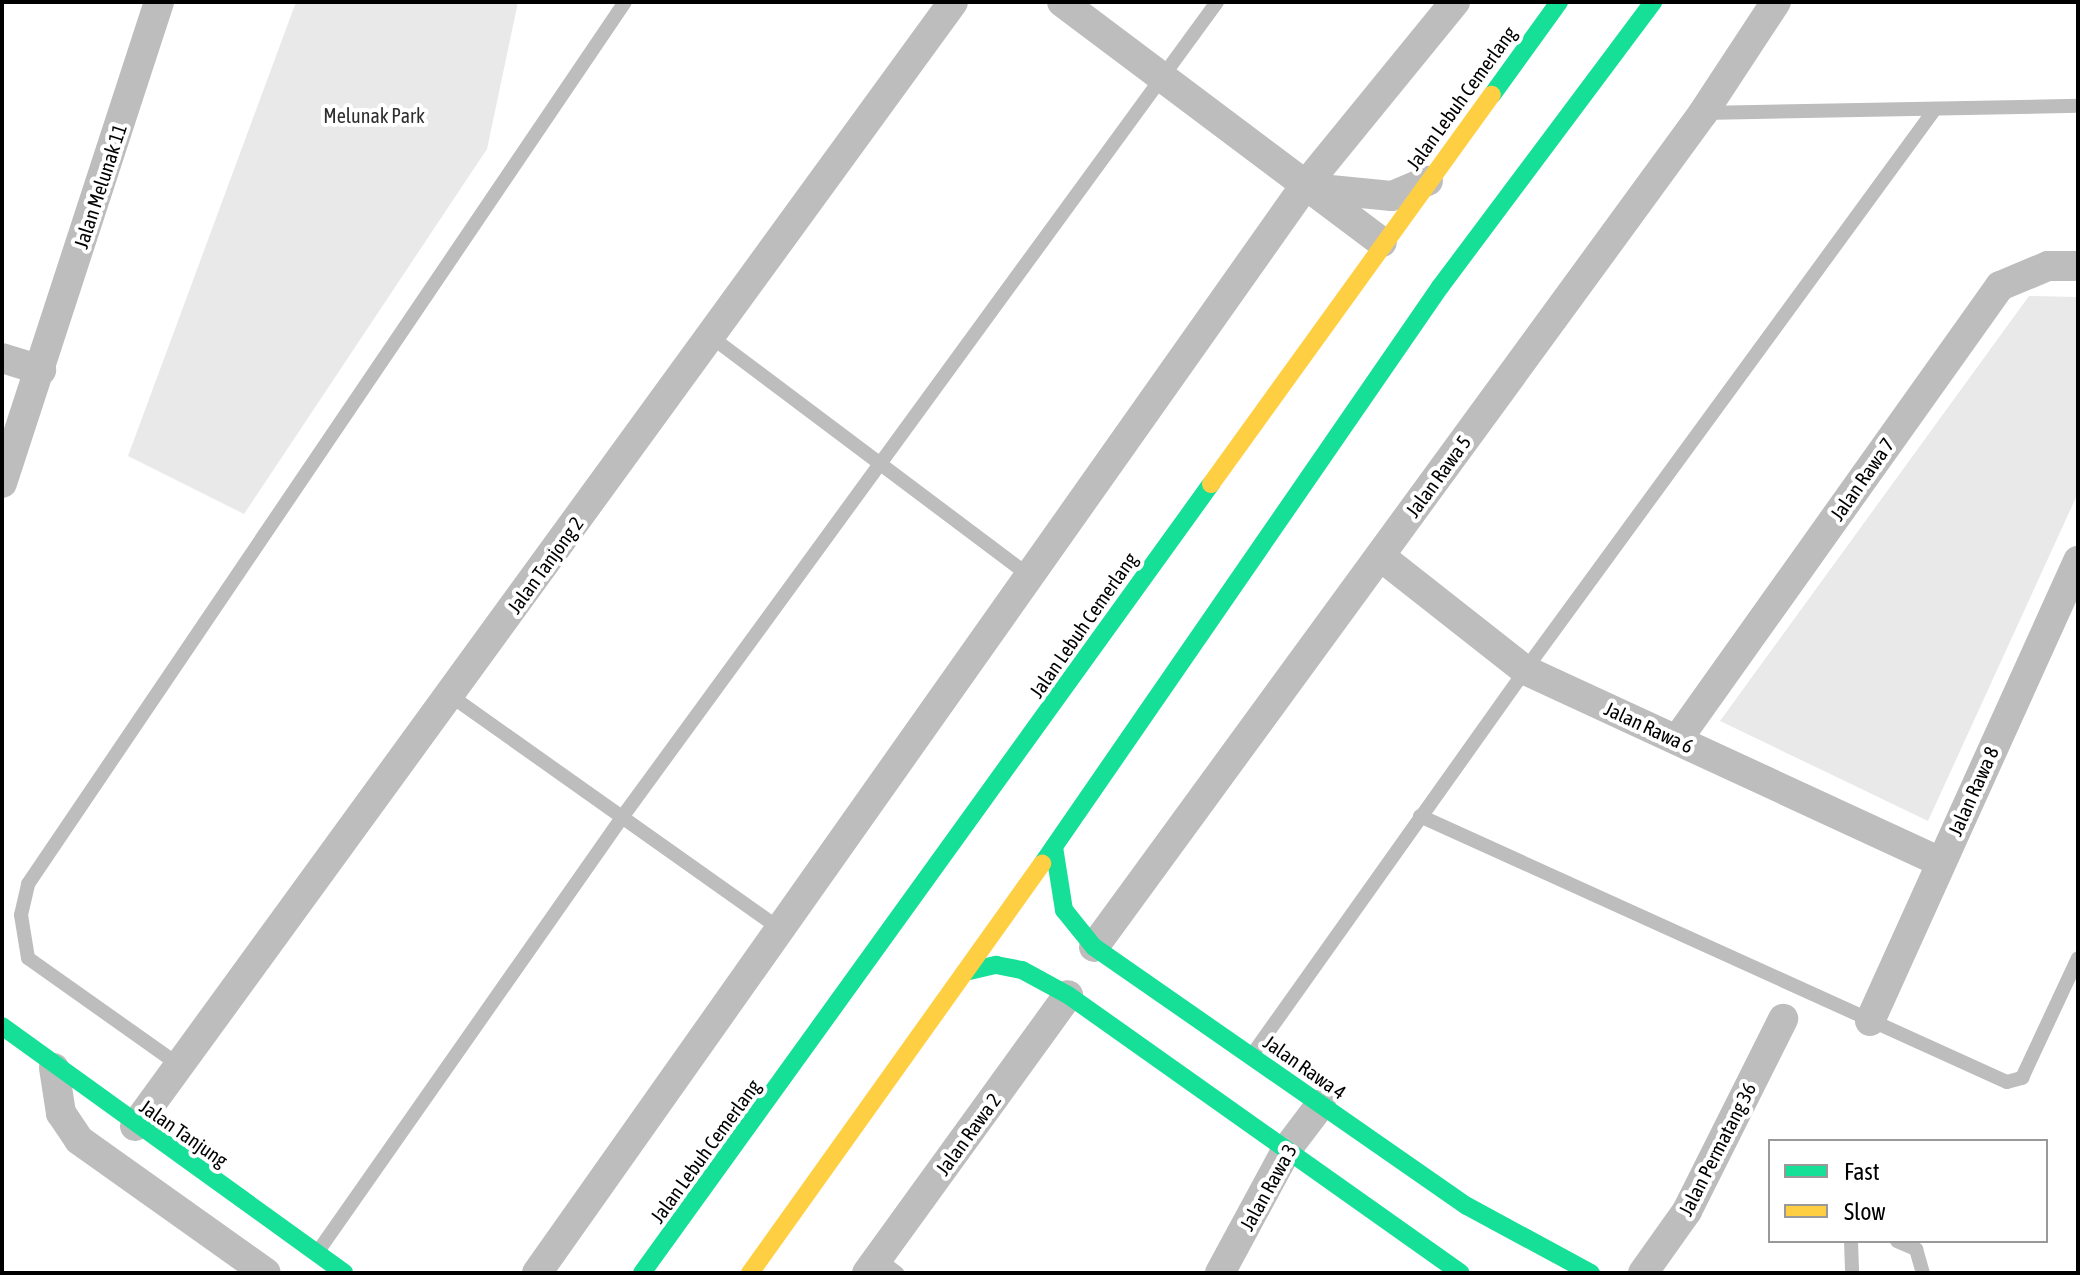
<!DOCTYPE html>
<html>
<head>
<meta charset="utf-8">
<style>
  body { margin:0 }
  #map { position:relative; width:2080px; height:1275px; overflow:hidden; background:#fff; font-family:"Asap Condensed",sans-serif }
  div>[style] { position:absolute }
  .green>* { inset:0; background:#e9e9e9 }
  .lane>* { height:14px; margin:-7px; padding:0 7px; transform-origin:7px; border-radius:7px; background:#bdbdbd }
  .street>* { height:30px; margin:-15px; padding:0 15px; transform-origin:15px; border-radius:15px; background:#bdbdbd }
  .fast>* { height:18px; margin:-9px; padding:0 9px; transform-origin:9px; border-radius:9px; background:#16e098 }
  .slow>* { height:18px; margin:-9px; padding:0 9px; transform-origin:9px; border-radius:9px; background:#ffcf43 }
  span { translate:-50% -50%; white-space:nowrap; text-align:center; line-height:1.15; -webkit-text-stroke:8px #fff; paint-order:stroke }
  .street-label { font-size:20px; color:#000 }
  .park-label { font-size:20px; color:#2e2e2e }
  .frame { position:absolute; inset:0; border:4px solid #000; pointer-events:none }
  .legend { position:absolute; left:1768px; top:1139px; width:280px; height:104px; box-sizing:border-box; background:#fff; border:2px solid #999; margin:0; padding:10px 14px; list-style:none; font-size:24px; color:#000 }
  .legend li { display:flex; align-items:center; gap:16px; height:40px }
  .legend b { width:40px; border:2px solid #999 }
</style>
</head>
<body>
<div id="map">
  <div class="green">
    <i style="clip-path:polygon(296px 2px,518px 2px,487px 149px,244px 514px,128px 456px)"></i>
    <i style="clip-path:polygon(2029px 296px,2078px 297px,2078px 493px,1928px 821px,1720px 721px)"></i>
  </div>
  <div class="lane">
    <i style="left:1703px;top:113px;width:375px;rotate:-1.1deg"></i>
    <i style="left:710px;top:336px;width:398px;rotate:36.9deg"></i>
    <i style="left:451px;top:696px;width:400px;rotate:35.3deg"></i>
    <i style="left:1420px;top:816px;width:644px;rotate:24.38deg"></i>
    <i style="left:2007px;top:1082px;width:16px;rotate:-15deg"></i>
    <i style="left:2022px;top:1078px;width:132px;rotate:-65deg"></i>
    <i style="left:1254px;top:1052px;width:468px;rotate:-54.6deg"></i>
    <i style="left:1525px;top:670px;width:695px;rotate:-53.84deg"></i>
    <i style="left:179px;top:1065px;width:185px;rotate:-144.7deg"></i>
    <i style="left:28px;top:958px;width:44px;rotate:-99.2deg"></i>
    <i style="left:21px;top:915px;width:32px;rotate:-77deg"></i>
    <i style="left:28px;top:884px;width:1065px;rotate:-55.91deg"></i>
    <i style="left:1851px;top:1241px;width:32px;rotate:88deg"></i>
    <i style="left:1897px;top:1241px;width:21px;rotate:23deg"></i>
    <i style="left:1916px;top:1249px;width:25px;rotate:74deg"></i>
    <i style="left:319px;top:1250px;width:530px;rotate:-54.99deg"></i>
    <i style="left:623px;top:816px;width:1008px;rotate:-53.88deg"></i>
    <i style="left:878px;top:1259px;width:24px;rotate:36deg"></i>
  </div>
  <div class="street">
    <i style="left:1062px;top:2px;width:400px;rotate:36.9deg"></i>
    <i style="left:1310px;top:188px;width:82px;rotate:5.6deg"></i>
    <i style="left:1392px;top:196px;width:39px;rotate:-23deg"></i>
    <i style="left:2px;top:358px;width:41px;rotate:17.1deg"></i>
    <i style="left:2px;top:483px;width:506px;rotate:-71.92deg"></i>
    <i style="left:1380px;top:556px;width:184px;rotate:38.2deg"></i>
    <i style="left:1525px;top:670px;width:458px;rotate:24.8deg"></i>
    <i style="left:1677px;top:740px;width:557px;rotate:-54.57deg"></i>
    <i style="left:2000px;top:286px;width:52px;rotate:-22.6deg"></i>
    <i style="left:2048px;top:266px;width:30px"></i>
    <i style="left:1094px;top:947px;width:1033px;rotate:-53.86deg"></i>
    <i style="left:1703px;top:113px;width:133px;rotate:-56.7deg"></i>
    <i style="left:1870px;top:1021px;width:505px;rotate:-65.67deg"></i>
    <i style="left:54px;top:1068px;width:46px;rotate:81.2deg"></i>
    <i style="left:61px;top:1113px;width:32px;rotate:56deg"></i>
    <i style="left:79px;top:1140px;width:229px;rotate:35.4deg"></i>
    <i style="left:135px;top:1126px;width:1390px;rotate:-53.95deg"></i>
    <i style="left:537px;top:1273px;width:1330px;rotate:-54.77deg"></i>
    <i style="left:1304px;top:187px;width:239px;rotate:-50.8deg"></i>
    <i style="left:867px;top:1273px;width:343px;rotate:-54.1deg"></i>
    <i style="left:1220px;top:1273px;width:141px;rotate:-61.6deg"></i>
    <i style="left:1287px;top:1149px;width:56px;rotate:-52.9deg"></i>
    <i style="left:1643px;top:1273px;width:76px;rotate:-54.6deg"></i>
    <i style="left:1687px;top:1211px;width:215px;rotate:-63.4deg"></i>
  </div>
  <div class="fast">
    <i style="left:1492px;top:95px;width:115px;rotate:-54.2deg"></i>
    <i style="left:1054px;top:847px;width:64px;rotate:81deg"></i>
    <i style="left:1064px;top:910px;width:48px;rotate:51deg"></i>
    <i style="left:1094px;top:947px;width:454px;rotate:34.8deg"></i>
    <i style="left:1467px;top:1206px;width:141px;rotate:28.4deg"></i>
    <i style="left:1042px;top:864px;width:701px;rotate:-55.4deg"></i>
    <i style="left:1440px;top:287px;width:356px;rotate:-53.2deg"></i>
    <i style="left:965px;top:972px;width:32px;rotate:-13deg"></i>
    <i style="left:996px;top:965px;width:26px;rotate:11deg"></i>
    <i style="left:1022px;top:970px;width:52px;rotate:28.5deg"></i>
    <i style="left:1068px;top:995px;width:481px;rotate:35.3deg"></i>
    <i style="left:2px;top:1026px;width:422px;rotate:35.8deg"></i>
    <i style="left:642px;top:1273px;width:973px;rotate:-54.2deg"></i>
  </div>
  <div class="slow">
    <i style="left:1211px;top:484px;width:480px;rotate:-54.2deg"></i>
    <i style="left:750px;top:1273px;width:503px;rotate:-54.48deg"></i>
  </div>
  <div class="street-label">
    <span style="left:1461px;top:98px;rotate:-54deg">Jalan Lebuh Cemerlang</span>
    <span style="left:100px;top:186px;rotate:-72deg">Jalan Melunak 11</span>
    <span style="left:1438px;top:476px;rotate:-54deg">Jalan Rawa 5</span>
    <span style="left:1862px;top:479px;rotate:-55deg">Jalan Rawa 7</span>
    <span style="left:545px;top:565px;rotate:-54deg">Jalan Tanjong 2</span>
    <span style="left:1083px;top:625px;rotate:-55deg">Jalan Lebuh Cemerlang</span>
    <span style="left:1649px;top:727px;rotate:25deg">Jalan Rawa 6</span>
    <span style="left:1973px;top:791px;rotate:-66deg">Jalan Rawa 8</span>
    <span style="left:1305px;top:1067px;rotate:35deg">Jalan Rawa 4</span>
    <span style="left:184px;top:1133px;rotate:35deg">Jalan Tanjung</span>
    <span style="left:968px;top:1134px;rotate:-54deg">Jalan Rawa 2</span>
    <span style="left:1717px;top:1149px;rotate:-63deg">Jalan Permatang 36</span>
    <span style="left:705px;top:1151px;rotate:-54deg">Jalan Lebuh Cemerlang</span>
    <span style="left:1268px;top:1187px;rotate:-61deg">Jalan Rawa 3</span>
  </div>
  <div class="park-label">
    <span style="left:374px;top:115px">Melunak Park</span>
  </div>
  <div class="frame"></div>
  <ul class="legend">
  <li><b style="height:10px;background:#16e098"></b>Fast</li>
  <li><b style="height:10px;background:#ffcf43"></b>Slow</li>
  </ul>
</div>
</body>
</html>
